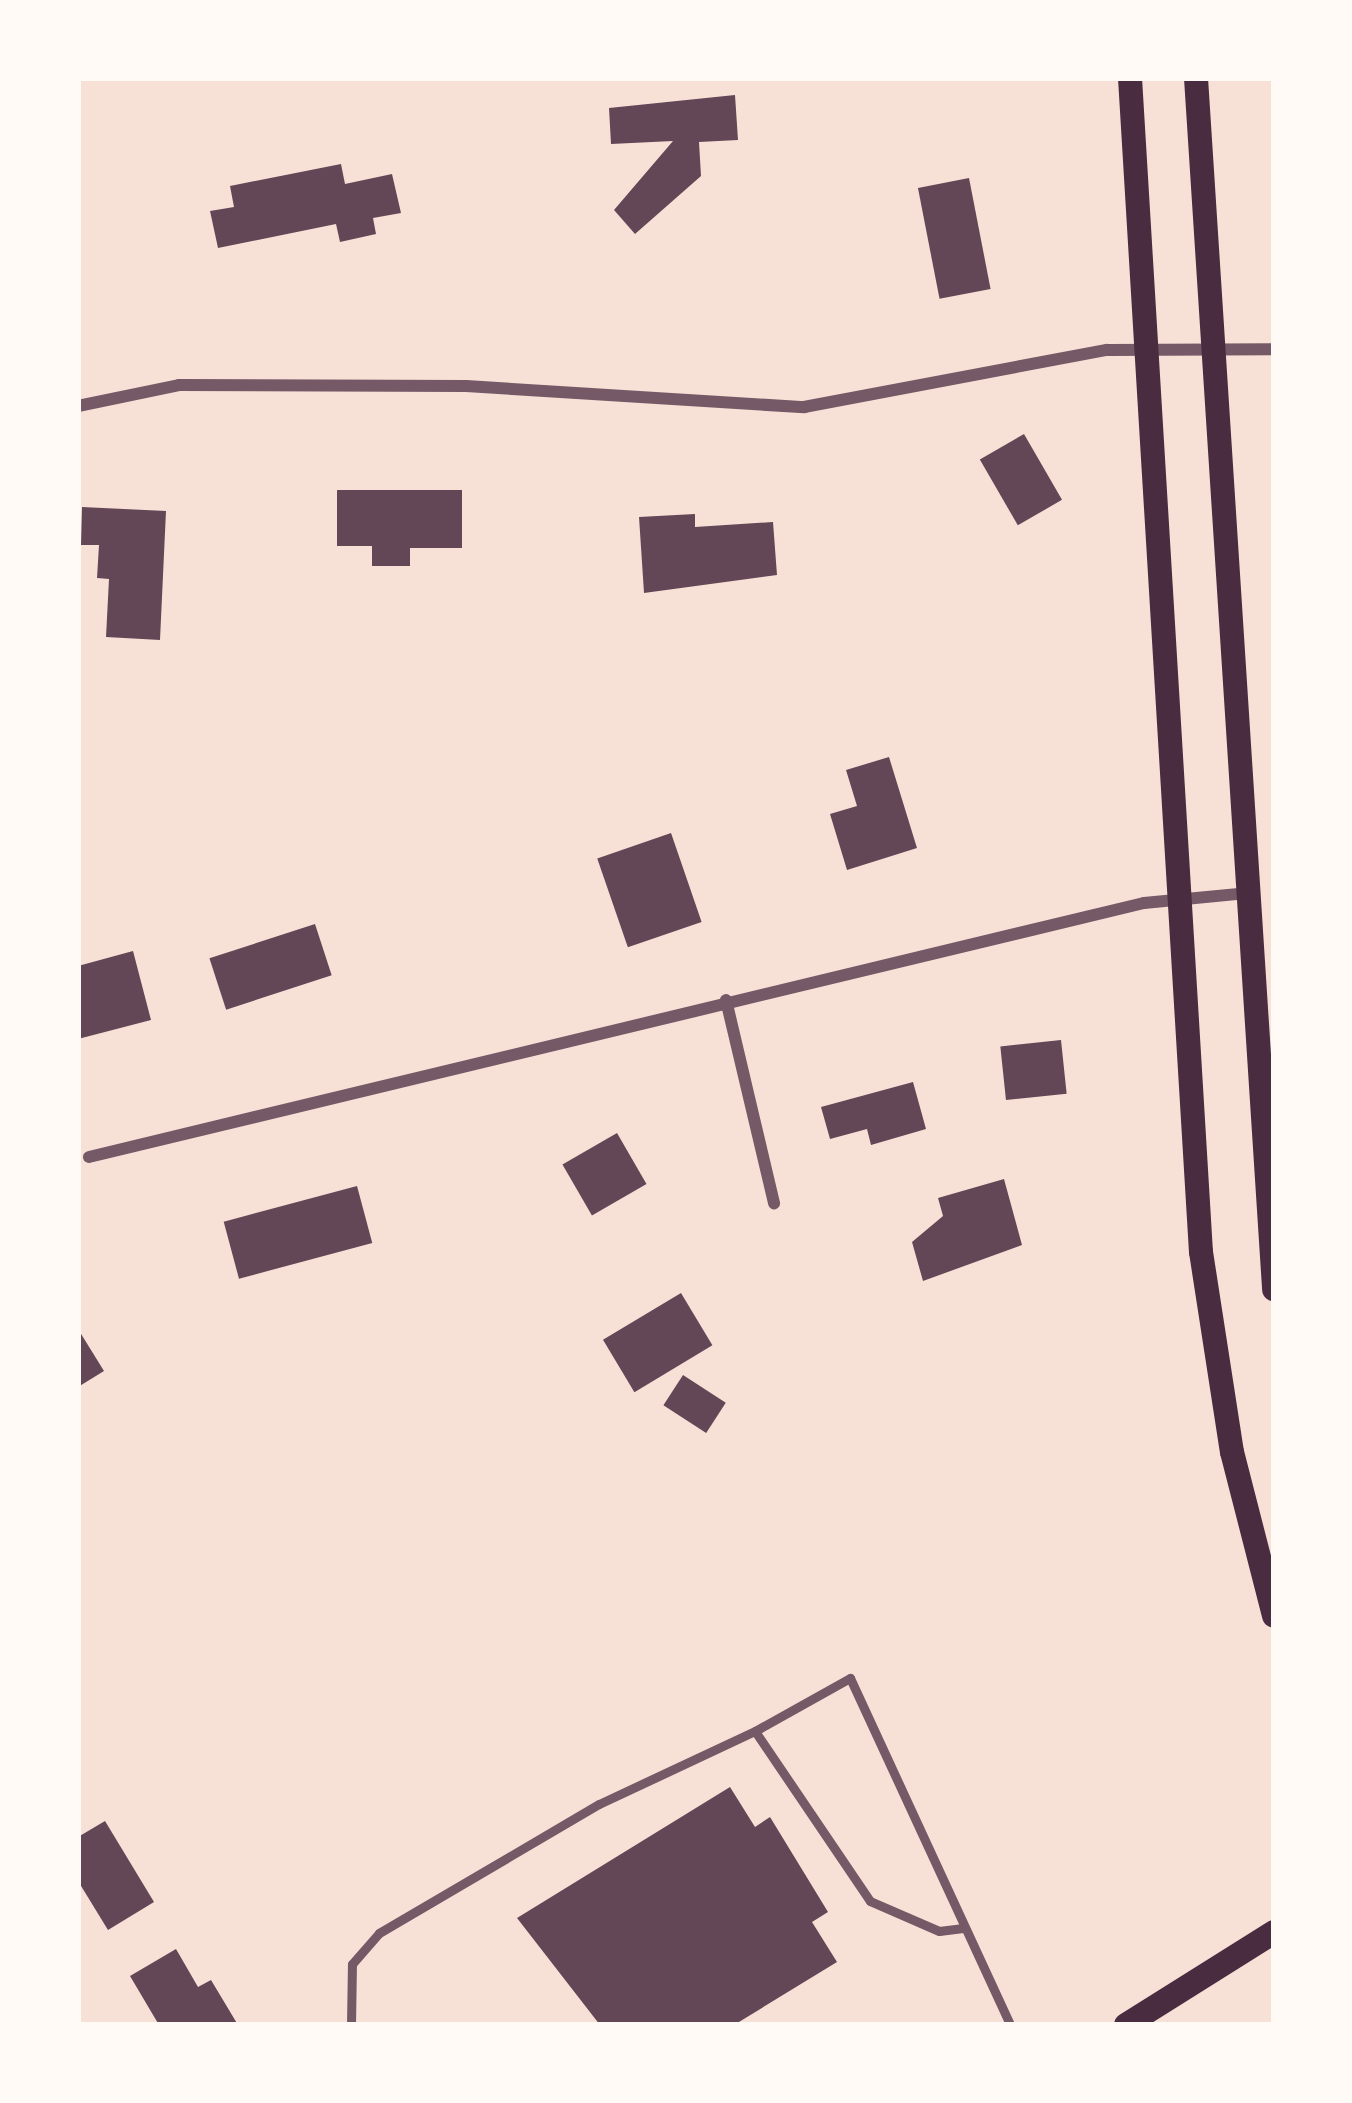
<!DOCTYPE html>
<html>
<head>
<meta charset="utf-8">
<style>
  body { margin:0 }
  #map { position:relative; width:1352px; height:2103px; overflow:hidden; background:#f7e1d7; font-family:Signika,sans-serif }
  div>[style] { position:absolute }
  .building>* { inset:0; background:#644757; transform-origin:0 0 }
  .service>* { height:9px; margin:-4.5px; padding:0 4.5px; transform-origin:4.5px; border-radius:4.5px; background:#755966 }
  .minor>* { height:12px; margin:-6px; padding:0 6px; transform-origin:6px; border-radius:6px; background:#755966 }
  .secondary>* { height:24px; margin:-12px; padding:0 12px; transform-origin:12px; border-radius:12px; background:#4a2c40 }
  span { translate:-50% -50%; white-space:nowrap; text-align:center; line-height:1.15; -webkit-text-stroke:9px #fffaf5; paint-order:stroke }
  .frame { position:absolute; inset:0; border:81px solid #fffaf5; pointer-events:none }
</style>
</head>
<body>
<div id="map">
  <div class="building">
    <i style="clip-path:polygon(735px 95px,738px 140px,699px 142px,701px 176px,635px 234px,614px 210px,673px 141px,611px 144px,609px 108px)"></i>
    <i style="clip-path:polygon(341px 164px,345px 184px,392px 174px,401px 213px,373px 218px,376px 234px,340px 242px,336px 224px,218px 248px,210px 211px,234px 207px,230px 186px)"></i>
    <i style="left:969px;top:178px;width:113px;height:52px;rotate:79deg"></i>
    <i style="left:1024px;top:434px;width:76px;height:51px;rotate:60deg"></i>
    <i style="clip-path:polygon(337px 490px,462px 490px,462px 548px,410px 548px,410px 566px,372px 566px,372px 546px,337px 546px)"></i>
    <i style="clip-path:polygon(82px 507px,166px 511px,160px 640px,106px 637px,109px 579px,97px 578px,99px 545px,81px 545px)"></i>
    <i style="clip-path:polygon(695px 514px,695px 527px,773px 522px,777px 575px,644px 593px,639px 517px)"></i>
    <i style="clip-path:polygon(889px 757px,917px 848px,847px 870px,830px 814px,857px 806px,846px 770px)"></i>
    <i style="left:671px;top:833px;width:94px;height:78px;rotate:71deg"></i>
    <i style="left:315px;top:924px;width:54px;height:111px;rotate:72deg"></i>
    <i style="clip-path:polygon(133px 951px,151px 1020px,78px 1039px,78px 966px)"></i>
    <i style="left:1061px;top:1040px;width:54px;height:61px;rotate:84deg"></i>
    <i style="clip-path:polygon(913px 1082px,926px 1129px,871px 1145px,867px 1129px,830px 1139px,821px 1107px)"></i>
    <i style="left:617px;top:1133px;width:59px;height:63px;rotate:60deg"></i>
    <i style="clip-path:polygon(1004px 1179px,1022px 1245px,923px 1281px,912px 1242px,943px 1216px,938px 1198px)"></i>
    <i style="left:357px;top:1186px;width:59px;height:138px;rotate:75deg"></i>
    <i style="left:681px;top:1293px;width:61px;height:91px;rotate:59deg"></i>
    <i style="clip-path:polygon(78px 1329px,104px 1371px,78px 1387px)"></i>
    <i style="left:683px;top:1375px;width:51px;height:36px;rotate:33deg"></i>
    <i style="clip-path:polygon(730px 1787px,755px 1827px,770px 1817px,828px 1912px,812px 1922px,837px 1962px,734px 2025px,600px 2025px,517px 1918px)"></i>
    <i style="clip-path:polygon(105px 1821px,154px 1902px,108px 1930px,78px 1881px,78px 1837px)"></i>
    <i style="clip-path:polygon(176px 1949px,198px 1987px,211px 1980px,238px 2025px,159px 2025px,130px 1976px)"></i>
  </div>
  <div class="service">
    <i style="left:963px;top:1928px;width:24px;rotate:173deg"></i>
    <i style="left:939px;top:1931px;width:75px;rotate:-156.5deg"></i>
    <i style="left:870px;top:1901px;width:205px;rotate:-124.1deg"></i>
    <i style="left:755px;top:1731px;width:109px;rotate:-29.2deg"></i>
    <i style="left:850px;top:1678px;width:382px;rotate:65.2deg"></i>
    <i style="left:351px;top:2025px;width:61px;rotate:-89.1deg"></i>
    <i style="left:352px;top:1964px;width:41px;rotate:-48.9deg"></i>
    <i style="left:379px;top:1933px;width:255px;rotate:-30.4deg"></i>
    <i style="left:599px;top:1804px;width:172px;rotate:-25.1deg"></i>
  </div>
  <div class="minor">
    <i style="left:78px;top:406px;width:103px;rotate:-11.7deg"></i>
    <i style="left:179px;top:385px;width:287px;rotate:0.2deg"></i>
    <i style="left:466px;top:386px;width:339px;rotate:3.6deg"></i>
    <i style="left:804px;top:407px;width:308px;rotate:-10.7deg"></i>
    <i style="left:1107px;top:350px;width:167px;rotate:-0.3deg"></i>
    <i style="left:726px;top:1000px;width:209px;rotate:76.7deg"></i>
    <i style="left:89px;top:1157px;width:1085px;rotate:-13.54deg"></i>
    <i style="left:1144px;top:903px;width:103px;rotate:-5.5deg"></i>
  </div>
  <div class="secondary">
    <i style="left:1130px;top:78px;width:1176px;rotate:86.54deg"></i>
    <i style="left:1201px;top:1252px;width:202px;rotate:81.2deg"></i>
    <i style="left:1232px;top:1452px;width:169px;rotate:75.6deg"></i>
    <i style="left:1196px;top:78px;width:1214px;rotate:86.31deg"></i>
    <i style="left:1126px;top:2025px;width:175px;rotate:-32.1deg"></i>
  </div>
  <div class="frame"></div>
</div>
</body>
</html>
